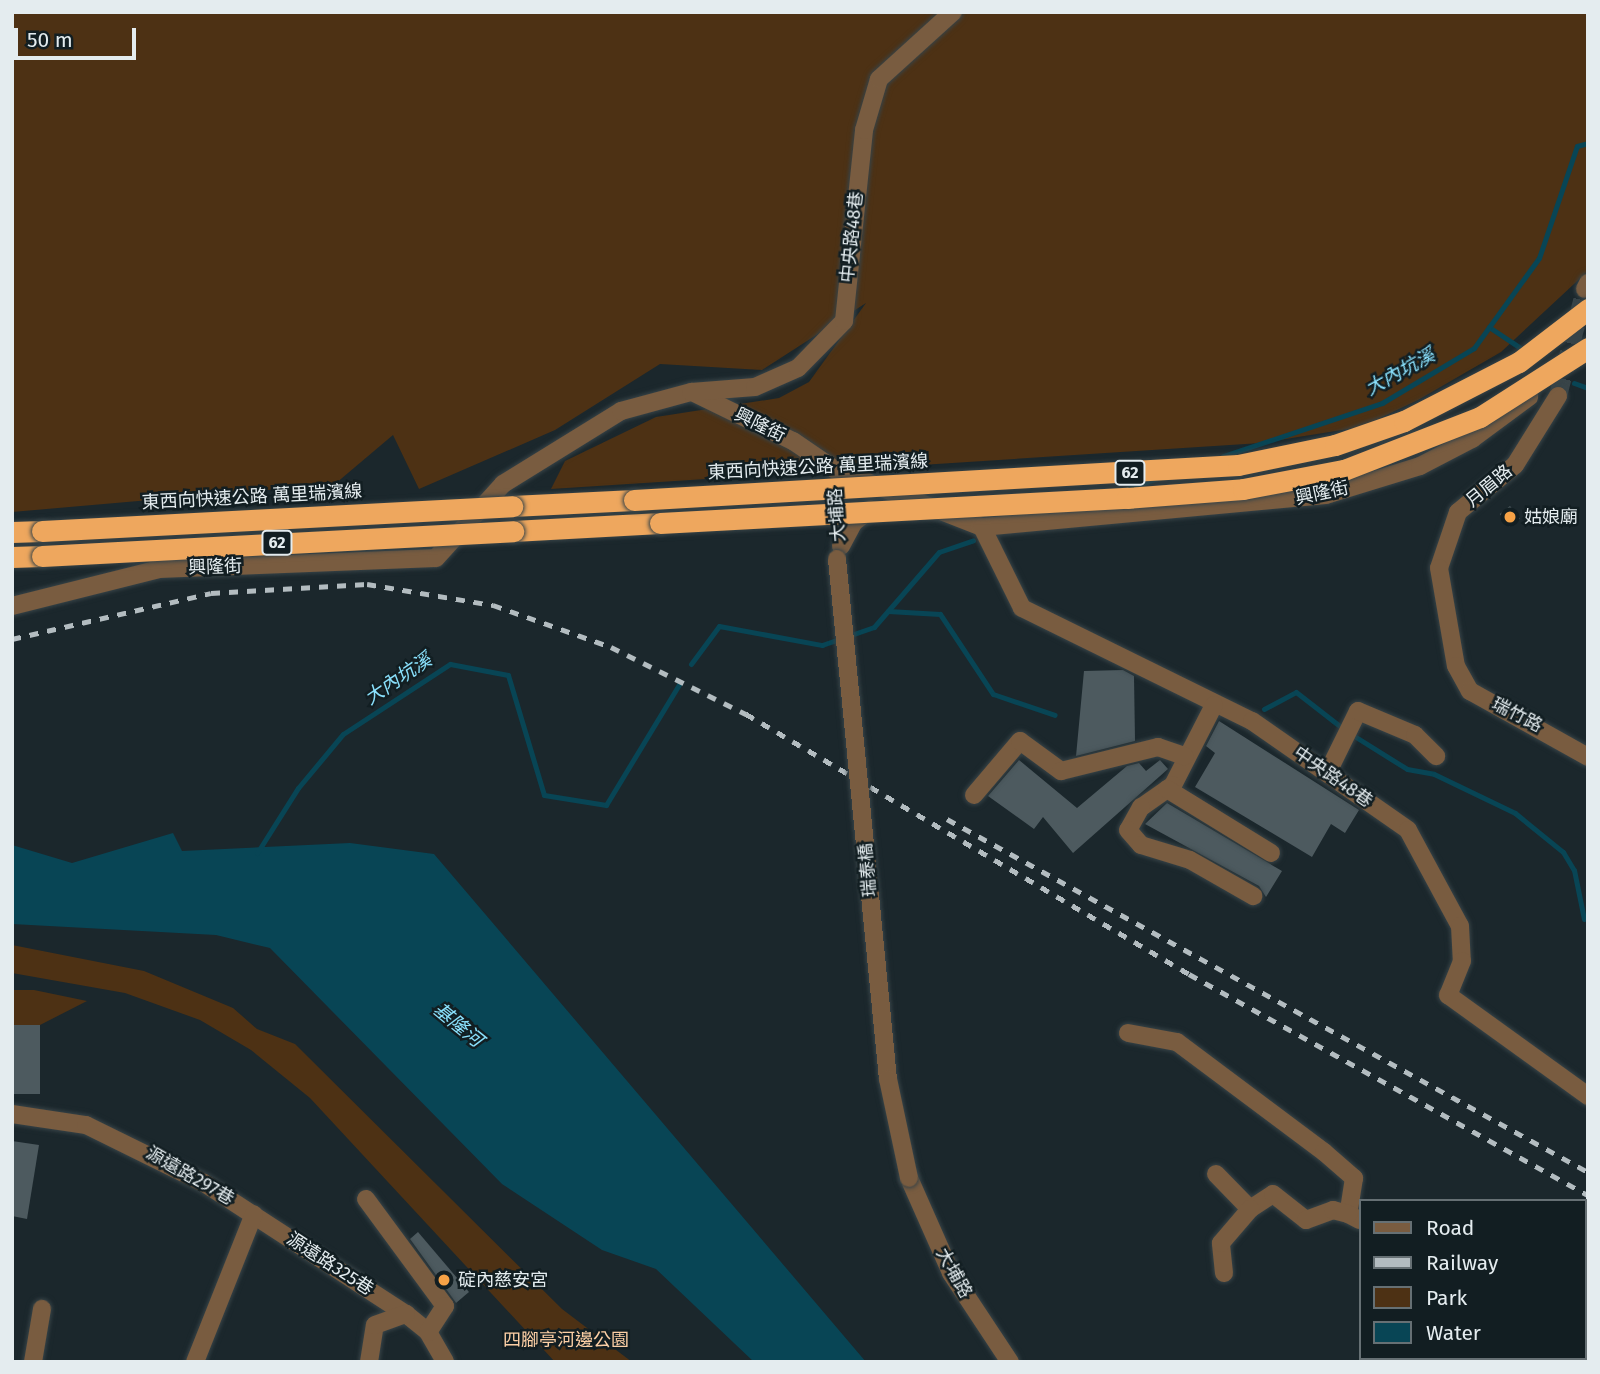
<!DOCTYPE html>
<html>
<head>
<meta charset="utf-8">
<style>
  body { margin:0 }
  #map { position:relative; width:1600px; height:1374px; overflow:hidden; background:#1b272c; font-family:"Fira Sans","Noto Sans TC",sans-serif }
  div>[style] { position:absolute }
  .green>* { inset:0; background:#4d3114 }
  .water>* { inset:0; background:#084555 }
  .stream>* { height:5px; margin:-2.5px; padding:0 2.5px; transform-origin:2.5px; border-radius:2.5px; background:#084555 }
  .building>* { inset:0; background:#4d5a5f; transform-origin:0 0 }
  .minor-tunnel>* { height:18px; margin-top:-9px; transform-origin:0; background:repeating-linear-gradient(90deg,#394549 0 18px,transparent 0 27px) }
  .roads { filter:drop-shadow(0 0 2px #374347) drop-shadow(0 0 2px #374347) }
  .minor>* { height:18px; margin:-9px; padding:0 9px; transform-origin:9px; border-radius:9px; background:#795c40 }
  .highway>* { height:21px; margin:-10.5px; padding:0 10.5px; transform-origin:10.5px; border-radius:10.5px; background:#eea75e }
  .rail>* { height:5px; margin-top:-2.5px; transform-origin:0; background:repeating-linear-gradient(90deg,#b3bcc0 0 9px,transparent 0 18px) }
  .bridges { filter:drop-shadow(0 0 2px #374347) drop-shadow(0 0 2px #374347) }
  .minor-bridge>* { height:18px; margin:-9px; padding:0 9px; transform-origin:9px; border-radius:9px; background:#795c40 }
  .highway-bridge>* { height:21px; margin:-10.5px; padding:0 10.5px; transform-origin:10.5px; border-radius:10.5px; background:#eea75e }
  .dots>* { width:19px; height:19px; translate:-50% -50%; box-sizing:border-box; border:4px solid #121e22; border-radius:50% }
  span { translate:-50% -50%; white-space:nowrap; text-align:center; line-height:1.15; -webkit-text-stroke:5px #121e22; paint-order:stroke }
  .shield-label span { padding:2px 5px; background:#121e22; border:2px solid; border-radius:5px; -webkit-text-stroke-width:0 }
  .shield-label { font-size:16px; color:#e4ecef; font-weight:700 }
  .street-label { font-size:18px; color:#e4ecef }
  .poi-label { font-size:18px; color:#e4ecef }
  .left { translate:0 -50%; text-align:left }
  .park-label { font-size:18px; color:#fccfa5 }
  .water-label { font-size:19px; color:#8ae1fd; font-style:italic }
  .frame { position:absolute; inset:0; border:14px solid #e4ecef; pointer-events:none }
  .legend { position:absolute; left:1359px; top:1199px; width:228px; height:161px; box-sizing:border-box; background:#121e22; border:2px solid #667074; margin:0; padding:9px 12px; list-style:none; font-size:21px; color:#e4ecef }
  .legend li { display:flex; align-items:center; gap:14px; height:35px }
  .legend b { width:35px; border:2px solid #667074 }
  .scale { position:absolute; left:14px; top:28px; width:122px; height:32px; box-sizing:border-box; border:4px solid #e4ecef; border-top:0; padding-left:9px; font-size:21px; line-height:24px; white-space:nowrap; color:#e4ecef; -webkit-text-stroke:5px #121e22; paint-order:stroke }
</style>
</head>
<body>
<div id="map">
  <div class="green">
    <i style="clip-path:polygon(12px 12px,1588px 12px,1588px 271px,1501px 352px,1418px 400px,1361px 427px,1261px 443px,551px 489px,565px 461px,656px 417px,779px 398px,809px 382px,866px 303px,762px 370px,660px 364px,555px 430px,419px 489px,393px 435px,335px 484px,12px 512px)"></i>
    <i style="clip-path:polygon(12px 945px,144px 971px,233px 1008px,257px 1029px,295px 1044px,562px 1309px,632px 1362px,555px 1362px,310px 1098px,251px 1050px,200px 1020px,125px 993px,12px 973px)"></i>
    <i style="clip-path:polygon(12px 990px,34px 990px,87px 1001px,40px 1025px,12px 1025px)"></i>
  </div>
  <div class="water">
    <i style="clip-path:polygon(173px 833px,182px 851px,350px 843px,434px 854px,866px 1362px,754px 1362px,656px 1269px,602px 1250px,502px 1184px,270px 948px,216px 935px,12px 924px,12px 845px,72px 863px)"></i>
  </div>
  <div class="stream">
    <i style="left:1489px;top:327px;width:43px;rotate:33.7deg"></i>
    <i style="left:1574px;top:383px;width:15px;rotate:20deg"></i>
    <i style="left:1223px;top:456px;width:168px;rotate:-18.4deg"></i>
    <i style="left:1382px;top:403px;width:107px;rotate:-30.9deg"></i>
    <i style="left:1474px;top:348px;width:111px;rotate:-54.2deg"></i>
    <i style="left:1539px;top:258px;width:118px;rotate:-71.3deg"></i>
    <i style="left:1577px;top:146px;width:11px;rotate:-15deg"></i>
    <i style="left:1127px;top:489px;width:32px;rotate:-20deg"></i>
    <i style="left:888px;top:611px;width:52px;rotate:3.3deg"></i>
    <i style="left:940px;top:614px;width:96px;rotate:56.5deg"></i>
    <i style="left:993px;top:694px;width:65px;rotate:18.7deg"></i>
    <i style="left:691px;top:664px;width:47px;rotate:-53.6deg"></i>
    <i style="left:719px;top:626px;width:105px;rotate:10.5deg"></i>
    <i style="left:822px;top:645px;width:55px;rotate:-19.1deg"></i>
    <i style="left:874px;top:627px;width:99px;rotate:-49.1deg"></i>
    <i style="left:939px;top:552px;width:36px;rotate:-19deg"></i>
    <i style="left:1264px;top:709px;width:36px;rotate:-28deg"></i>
    <i style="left:1296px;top:692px;width:57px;rotate:37.9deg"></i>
    <i style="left:1351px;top:734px;width:66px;rotate:32deg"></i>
    <i style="left:1407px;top:769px;width:27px;rotate:10deg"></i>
    <i style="left:1434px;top:774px;width:90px;rotate:25.7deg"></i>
    <i style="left:1515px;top:813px;width:62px;rotate:39.1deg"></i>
    <i style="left:1563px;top:852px;width:21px;rotate:59deg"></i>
    <i style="left:1574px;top:870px;width:50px;rotate:78.5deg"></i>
    <i style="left:257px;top:853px;width:77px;rotate:-57.8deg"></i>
    <i style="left:298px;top:788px;width:70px;rotate:-50.2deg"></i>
    <i style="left:343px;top:734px;width:128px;rotate:-33.2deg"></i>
    <i style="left:450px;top:664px;width:59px;rotate:10.7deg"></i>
    <i style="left:508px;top:675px;width:125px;rotate:73.3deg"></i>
    <i style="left:544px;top:795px;width:63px;rotate:9.2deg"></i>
    <i style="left:606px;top:805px;width:143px;rotate:-58.8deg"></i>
  </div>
  <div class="building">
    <i style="left:1510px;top:506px;width:16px;height:13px;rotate:52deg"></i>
    <i style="clip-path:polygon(1123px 670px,1134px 676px,1135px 741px,1076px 756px,1084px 671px)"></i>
    <i style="clip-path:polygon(1219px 721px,1359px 810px,1345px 833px,1331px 824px,1312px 857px,1195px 787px,1215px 753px,1206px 746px)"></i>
    <i style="clip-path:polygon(1019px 760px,1077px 808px,1127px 766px,1139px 763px,1146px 771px,1160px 760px,1168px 769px,1073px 853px,1043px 817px,1034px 829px,988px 796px)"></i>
    <i style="clip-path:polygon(1167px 803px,1282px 871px,1266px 897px,1259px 886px,1145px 824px)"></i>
    <i style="left:12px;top:1025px;width:28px;height:69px"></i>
    <i style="clip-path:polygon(12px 1141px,39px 1145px,27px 1219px,12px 1216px)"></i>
    <i style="clip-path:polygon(418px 1232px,469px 1292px,456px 1303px,410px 1239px)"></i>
  </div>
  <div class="minor-tunnel">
    <i style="left:1558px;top:396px;width:110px;rotate:-75.8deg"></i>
  </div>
  <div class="roads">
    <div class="minor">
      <i style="left:1585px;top:289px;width:7px;rotate:-63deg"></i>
      <i style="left:694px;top:393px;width:110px;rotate:25.9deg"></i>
      <i style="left:793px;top:441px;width:50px;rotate:34.3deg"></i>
      <i style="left:834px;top:469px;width:159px;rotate:21.4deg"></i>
      <i style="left:982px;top:527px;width:345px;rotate:-5.3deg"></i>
      <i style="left:1326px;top:495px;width:98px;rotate:-17.1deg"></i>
      <i style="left:1420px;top:466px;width:59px;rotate:-27.4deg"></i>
      <i style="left:1472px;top:439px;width:71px;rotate:-36.4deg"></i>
      <i style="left:1558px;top:396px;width:81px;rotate:121.9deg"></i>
      <i style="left:1515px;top:465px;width:74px;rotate:140.5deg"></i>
      <i style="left:1458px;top:512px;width:59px;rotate:108.7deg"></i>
      <i style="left:1439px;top:568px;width:99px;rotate:80.2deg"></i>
      <i style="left:1456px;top:666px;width:29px;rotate:61deg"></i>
      <i style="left:1470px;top:691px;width:135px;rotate:29.2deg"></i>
      <i style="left:982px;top:527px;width:90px;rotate:63.7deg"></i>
      <i style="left:1022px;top:608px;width:256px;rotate:26.2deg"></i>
      <i style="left:1252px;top:721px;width:190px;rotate:34.9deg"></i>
      <i style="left:1408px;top:830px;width:109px;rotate:61.6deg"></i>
      <i style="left:1460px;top:926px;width:35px;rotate:87deg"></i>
      <i style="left:1462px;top:961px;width:37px;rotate:112deg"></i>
      <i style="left:1448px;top:995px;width:173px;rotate:35.8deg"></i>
      <i style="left:841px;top:546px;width:27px;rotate:-62deg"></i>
      <i style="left:854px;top:522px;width:21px;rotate:-37deg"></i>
      <i style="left:12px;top:606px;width:152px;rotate:-14.1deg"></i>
      <i style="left:159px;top:569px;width:277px;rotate:-2.3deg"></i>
      <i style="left:436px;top:558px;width:100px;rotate:-47.8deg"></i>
      <i style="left:503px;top:484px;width:139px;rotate:-31.7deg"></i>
      <i style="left:621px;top:411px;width:73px;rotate:-15.2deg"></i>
      <i style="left:691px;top:392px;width:64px;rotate:-4.5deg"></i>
      <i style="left:755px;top:387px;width:47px;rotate:-23.8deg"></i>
      <i style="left:798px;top:368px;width:66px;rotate:-45.6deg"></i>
      <i style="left:844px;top:321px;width:192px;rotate:-84deg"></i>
      <i style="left:864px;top:130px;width:53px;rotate:-73.6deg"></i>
      <i style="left:879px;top:79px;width:100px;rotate:-42.2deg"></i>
      <i style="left:1214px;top:705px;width:90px;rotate:117.1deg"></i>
      <i style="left:1173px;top:785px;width:39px;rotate:145deg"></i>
      <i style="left:1141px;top:807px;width:26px;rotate:119deg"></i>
      <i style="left:1128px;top:830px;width:20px;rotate:49deg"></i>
      <i style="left:1141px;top:845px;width:51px;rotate:17deg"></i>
      <i style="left:1190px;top:860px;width:73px;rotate:29.7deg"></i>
      <i style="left:1328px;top:772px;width:68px;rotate:-63.8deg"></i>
      <i style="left:1358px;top:711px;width:62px;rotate:22.8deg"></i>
      <i style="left:1415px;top:735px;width:30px;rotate:45deg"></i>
      <i style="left:1167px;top:789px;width:122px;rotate:31.6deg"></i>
      <i style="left:974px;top:795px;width:71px;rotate:-49.6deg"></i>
      <i style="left:1020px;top:741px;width:51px;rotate:36.2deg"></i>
      <i style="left:1061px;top:771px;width:100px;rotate:-13.9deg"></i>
      <i style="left:1158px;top:747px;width:28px;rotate:19deg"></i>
      <i style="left:1128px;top:1033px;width:50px;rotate:10.4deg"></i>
      <i style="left:1177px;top:1042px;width:184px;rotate:36.8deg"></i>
      <i style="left:1324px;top:1152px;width:40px;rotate:41deg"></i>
      <i style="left:1354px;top:1178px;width:36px;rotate:99deg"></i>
      <i style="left:1348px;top:1214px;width:13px;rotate:27deg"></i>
      <i style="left:12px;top:1114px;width:75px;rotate:8.5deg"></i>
      <i style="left:86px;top:1125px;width:131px;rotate:26.2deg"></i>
      <i style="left:204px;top:1183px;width:241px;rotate:33deg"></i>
      <i style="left:406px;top:1314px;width:28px;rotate:39deg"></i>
      <i style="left:428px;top:1332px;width:34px;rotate:60deg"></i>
      <i style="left:1216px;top:1174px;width:49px;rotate:45.8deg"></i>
      <i style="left:1250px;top:1209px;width:27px;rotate:-33deg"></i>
      <i style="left:1273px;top:1194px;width:42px;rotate:38.2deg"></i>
      <i style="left:1306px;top:1220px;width:29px;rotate:-20deg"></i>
      <i style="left:1333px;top:1210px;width:16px;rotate:15deg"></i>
      <i style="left:909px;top:1178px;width:104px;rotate:66.1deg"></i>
      <i style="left:951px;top:1273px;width:107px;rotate:56.5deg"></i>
      <i style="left:366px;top:1199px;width:133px;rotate:53.6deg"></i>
      <i style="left:445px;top:1306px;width:31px;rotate:123deg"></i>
      <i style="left:1224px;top:1273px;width:30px;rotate:-96deg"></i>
      <i style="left:1221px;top:1243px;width:45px;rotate:-49.5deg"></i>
      <i style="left:1584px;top:1312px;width:4px;rotate:27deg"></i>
      <i style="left:33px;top:1362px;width:54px;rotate:-80.4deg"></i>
      <i style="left:195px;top:1362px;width:159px;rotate:-68.3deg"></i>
      <i style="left:369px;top:1362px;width:37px;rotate:-81deg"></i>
      <i style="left:375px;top:1325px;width:33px;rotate:-20deg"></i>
    </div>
    <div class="highway">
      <i style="left:512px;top:506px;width:122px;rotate:-2.8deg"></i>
      <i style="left:513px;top:531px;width:147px;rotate:-3.1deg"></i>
      <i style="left:12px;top:532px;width:30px;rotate:-2deg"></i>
      <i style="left:12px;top:557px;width:30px;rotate:-2deg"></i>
    </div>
  </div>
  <div class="rail">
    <i style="left:12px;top:639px;width:204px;rotate:-13deg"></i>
    <i style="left:211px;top:593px;width:156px;rotate:-3.3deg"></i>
    <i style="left:367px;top:584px;width:128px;rotate:9.5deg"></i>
    <i style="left:493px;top:605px;width:125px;rotate:19.6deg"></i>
    <i style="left:611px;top:647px;width:151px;rotate:26.4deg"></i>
    <i style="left:746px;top:714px;width:514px;rotate:30.41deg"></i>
    <i style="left:1189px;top:974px;width:456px;rotate:29deg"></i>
    <i style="left:947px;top:819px;width:732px;rotate:28.84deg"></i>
  </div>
  <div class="bridges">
    <div class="minor-bridge">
      <i style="left:837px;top:559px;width:522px;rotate:84.4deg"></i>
      <i style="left:888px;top:1079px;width:101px;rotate:78deg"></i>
    </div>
    <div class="highway-bridge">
      <i style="left:634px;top:500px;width:605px;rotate:-3.32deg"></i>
      <i style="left:1238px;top:465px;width:99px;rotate:-11.7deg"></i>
      <i style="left:1335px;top:445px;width:73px;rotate:-19.2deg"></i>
      <i style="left:1404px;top:421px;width:129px;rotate:-27.2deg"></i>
      <i style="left:1519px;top:362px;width:87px;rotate:-37.5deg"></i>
      <i style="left:660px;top:523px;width:468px;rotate:-3.1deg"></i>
      <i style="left:1127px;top:498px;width:116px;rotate:-4.4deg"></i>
      <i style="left:1243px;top:489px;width:103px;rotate:-10.7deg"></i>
      <i style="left:1344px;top:470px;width:146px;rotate:-21.3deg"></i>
      <i style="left:1480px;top:417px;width:128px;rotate:-32.6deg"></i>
      <i style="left:42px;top:531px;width:471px;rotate:-3deg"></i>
      <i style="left:42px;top:556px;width:472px;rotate:-3deg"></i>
    </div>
  </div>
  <div class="dots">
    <i style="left:1510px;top:517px;background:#f6a246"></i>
    <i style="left:444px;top:1280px;background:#f6a246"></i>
  </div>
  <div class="shield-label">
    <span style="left:1130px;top:473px">62</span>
    <span style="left:277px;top:543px">62</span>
  </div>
  <div class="street-label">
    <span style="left:852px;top:237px;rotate:-84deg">中央路48巷</span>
    <span style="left:760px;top:425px;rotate:26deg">興隆街</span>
    <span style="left:818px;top:467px;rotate:-3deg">東西向快速公路 萬里瑞濱線</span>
    <span style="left:1489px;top:486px;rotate:-40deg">月眉路</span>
    <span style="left:1322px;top:493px;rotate:-12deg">興隆街</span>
    <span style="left:252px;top:497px;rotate:-3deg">東西向快速公路 萬里瑞濱線</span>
    <span style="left:837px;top:515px;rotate:-94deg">大埔路</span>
    <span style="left:215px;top:567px;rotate:-2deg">興隆街</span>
    <span style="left:1517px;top:715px;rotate:27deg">瑞竹路</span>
    <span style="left:1333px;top:777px;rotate:35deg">中央路48巷</span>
    <span style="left:868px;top:870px;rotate:-95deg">瑞泰橋</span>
    <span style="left:190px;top:1176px;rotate:30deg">源遠路297巷</span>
    <span style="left:330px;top:1264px;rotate:33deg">源遠路325巷</span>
    <span style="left:954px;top:1273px;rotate:61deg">大埔路</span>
  </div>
  <div class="poi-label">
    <span class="left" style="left:1524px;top:517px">姑娘廟</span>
    <span class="left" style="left:458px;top:1280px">碇內慈安宮</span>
  </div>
  <div class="park-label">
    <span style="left:566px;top:1340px">四腳亭河邊公園</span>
  </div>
  <div class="water-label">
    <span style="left:1400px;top:372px;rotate:-29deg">大內坑溪</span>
    <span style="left:398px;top:679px;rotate:-34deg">大內坑溪</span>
    <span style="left:458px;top:1025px;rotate:39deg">基隆河</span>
  </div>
  <div class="frame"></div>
  <ul class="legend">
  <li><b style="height:9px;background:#795c40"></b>Road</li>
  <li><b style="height:9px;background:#b3bcc0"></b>Railway</li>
  <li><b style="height:19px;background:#4d3114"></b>Park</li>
  <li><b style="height:19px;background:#084555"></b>Water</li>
  </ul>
  <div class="scale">50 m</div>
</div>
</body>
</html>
